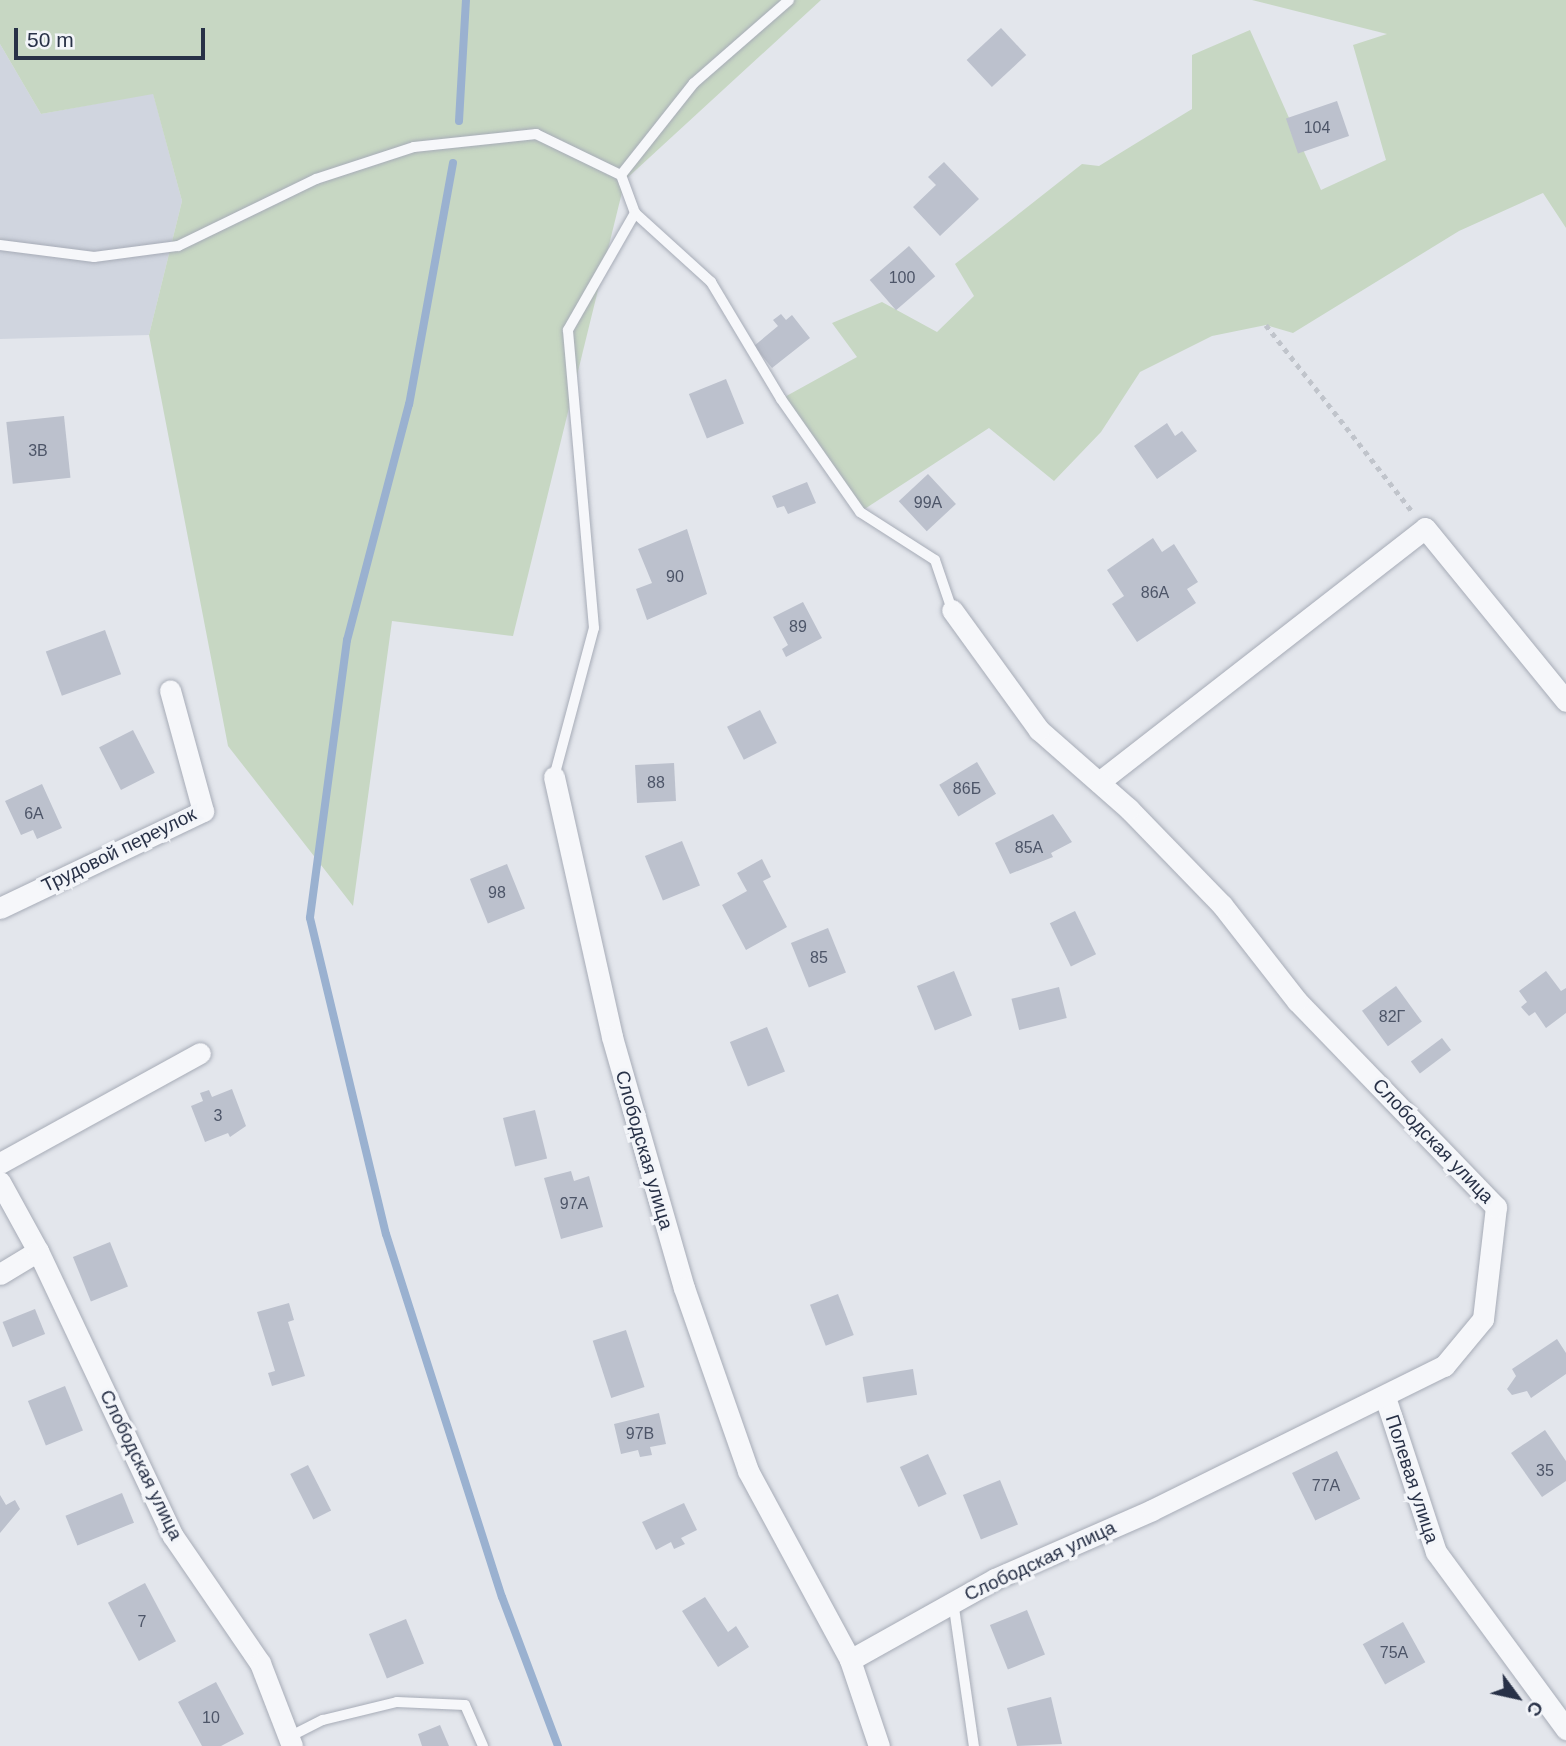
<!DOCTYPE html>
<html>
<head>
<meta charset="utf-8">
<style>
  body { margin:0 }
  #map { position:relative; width:1566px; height:1746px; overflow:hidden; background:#e3e6ec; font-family:Helvetica,sans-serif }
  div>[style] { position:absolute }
  .built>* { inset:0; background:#d0d5df }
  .green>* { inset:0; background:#c7d7c3 }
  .stream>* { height:8px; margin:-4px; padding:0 4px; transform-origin:4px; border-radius:4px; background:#9ab1d0 }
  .building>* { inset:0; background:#bcc1cd; transform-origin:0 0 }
  .path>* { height:4.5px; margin-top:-2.25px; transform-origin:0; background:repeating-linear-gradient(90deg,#c0c4cb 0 5px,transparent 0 10px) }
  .roads { filter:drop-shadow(0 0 2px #a7acb7) drop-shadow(0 0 2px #a7acb7) }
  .lane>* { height:10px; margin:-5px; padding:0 5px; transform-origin:5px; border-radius:5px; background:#f6f7fa }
  .street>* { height:21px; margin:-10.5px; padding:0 10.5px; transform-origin:10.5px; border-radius:10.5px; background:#f6f7fa }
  span { translate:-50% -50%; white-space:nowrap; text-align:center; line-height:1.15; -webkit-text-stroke:7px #f3f5f9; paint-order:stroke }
  .number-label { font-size:16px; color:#4d5568 }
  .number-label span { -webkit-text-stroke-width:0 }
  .street-label { font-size:19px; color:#283147 }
  .north { position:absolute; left:1482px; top:1662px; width:70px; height:70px; -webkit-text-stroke:5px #f3f5f9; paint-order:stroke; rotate:123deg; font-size:19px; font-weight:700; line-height:28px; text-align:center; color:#283147 }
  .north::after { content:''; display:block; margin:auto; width:24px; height:32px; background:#283147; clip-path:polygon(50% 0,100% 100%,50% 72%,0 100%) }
  .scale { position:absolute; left:14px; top:28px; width:191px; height:32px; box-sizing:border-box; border:4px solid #283147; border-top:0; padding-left:9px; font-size:21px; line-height:24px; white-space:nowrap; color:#283147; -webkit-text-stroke:5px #f3f5f9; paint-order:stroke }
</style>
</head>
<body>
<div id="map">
  <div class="built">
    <i style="clip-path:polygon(0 44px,41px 114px,153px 93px,182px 201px,149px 335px,0 339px)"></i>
  </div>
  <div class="green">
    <i style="clip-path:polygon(0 0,821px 0,625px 180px,513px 636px,392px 621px,353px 906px,228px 746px,149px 335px,182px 201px,153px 94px,41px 114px,0 44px)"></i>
    <i style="clip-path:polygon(1252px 0,1566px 0,1566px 228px,1543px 193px,1459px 231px,1293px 333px,1266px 325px,1212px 336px,1140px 372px,1101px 432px,1054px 481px,989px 428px,860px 512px,781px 399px,857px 357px,832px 323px,882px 302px,937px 332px,974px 296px,955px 264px,1082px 164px,1099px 166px,1192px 109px,1192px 55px,1250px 30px,1321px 190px,1386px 160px,1353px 45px,1387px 34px)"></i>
  </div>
  <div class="stream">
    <i style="left:459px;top:121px;width:121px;rotate:-86.7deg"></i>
    <i style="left:453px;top:163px;width:245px;rotate:100.3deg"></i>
    <i style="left:409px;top:404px;width:244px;rotate:104.7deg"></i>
    <i style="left:347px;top:640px;width:280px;rotate:97.6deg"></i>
    <i style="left:310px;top:918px;width:325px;rotate:76.5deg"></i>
    <i style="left:386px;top:1234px;width:381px;rotate:72.3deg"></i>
    <i style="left:502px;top:1597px;width:159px;rotate:69.4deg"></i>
  </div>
  <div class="building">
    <i style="left:1001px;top:28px;width:37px;height:47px;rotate:47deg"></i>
    <i style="left:1337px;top:101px;width:37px;height:54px;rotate:71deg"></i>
    <i style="clip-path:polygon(944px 162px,979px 199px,940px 236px,913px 207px,936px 185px,928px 177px)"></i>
    <i style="left:909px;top:246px;width:40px;height:52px;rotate:49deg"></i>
    <i style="clip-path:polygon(781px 314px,786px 320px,792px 315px,810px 338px,772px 368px,754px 346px,778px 326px,773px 320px)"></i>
    <i style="left:726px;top:379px;width:48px;height:40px;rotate:68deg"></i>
    <i style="left:64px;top:416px;width:62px;height:58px;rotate:84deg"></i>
    <i style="clip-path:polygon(1167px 423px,1175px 436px,1182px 431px,1197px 451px,1157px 479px,1134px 446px)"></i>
    <i style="left:928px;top:474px;width:41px;height:40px;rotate:47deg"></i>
    <i style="clip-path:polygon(807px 482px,816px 503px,788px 514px,784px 506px,777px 508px,772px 496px)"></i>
    <i style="clip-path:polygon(687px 529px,707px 594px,647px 620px,636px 589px,652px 583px,638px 549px)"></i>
    <i style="clip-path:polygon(1153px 538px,1162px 552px,1174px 544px,1198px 582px,1187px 589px,1196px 603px,1137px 642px,1112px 604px,1124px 596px,1107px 570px)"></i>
    <i style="clip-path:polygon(803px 602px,822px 638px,786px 657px,782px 649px,788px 645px,773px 617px)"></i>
    <i style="left:105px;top:630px;width:47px;height:63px;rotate:70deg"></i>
    <i style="left:760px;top:710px;width:37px;height:37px;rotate:63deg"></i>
    <i style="left:133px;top:730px;width:48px;height:38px;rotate:63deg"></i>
    <i style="left:977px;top:762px;width:37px;height:44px;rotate:59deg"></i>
    <i style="left:674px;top:763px;width:38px;height:39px;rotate:87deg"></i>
    <i style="clip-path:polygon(42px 784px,62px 828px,37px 839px,33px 830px,21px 835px,5px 801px)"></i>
    <i style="clip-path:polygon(1053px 814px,1072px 842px,1051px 853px,1053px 857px,1010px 874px,995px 843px)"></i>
    <i style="left:682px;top:841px;width:48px;height:40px;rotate:68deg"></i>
    <i style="clip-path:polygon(762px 859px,771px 877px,763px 881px,787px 927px,746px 950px,722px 905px,747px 891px,737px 873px)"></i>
    <i style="left:507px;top:864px;width:48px;height:40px;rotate:68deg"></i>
    <i style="left:1075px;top:911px;width:48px;height:28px;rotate:64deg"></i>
    <i style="left:828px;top:928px;width:48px;height:40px;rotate:68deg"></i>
    <i style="left:954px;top:971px;width:48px;height:40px;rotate:68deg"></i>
    <i style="clip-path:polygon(1546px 971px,1561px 991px,1566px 988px,1566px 1013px,1546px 1028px,1535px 1012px,1529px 1016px,1521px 1007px,1527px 1002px,1519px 991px)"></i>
    <i style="left:1396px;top:986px;width:44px;height:42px;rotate:54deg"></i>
    <i style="left:1059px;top:987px;width:32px;height:49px;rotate:76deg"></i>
    <i style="left:767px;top:1027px;width:48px;height:40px;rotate:68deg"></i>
    <i style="left:1442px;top:1038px;width:15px;height:39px;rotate:53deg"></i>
    <i style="clip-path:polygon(232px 1089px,246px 1126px,230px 1137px,228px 1133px,205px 1142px,191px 1106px,203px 1101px,200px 1093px,209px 1090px,212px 1097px)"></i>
    <i style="left:535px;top:1110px;width:50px;height:33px;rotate:76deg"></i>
    <i style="clip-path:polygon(571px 1171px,574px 1181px,589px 1176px,603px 1227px,561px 1239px,544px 1178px)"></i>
    <i style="left:110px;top:1242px;width:48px;height:40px;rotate:68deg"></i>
    <i style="left:838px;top:1294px;width:44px;height:30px;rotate:69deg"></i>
    <i style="clip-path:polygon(289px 1303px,294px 1320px,288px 1322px,305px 1376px,272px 1386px,268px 1373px,275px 1371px,257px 1312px)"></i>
    <i style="left:35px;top:1309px;width:27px;height:35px;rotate:68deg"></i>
    <i style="left:626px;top:1330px;width:60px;height:35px;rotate:72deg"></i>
    <i style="clip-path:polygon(1557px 1339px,1566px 1353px,1566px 1374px,1531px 1398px,1527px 1391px,1512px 1395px,1507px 1389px,1516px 1376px,1512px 1369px)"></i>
    <i style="left:913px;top:1369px;width:26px;height:51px;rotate:81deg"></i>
    <i style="left:65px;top:1386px;width:48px;height:40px;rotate:68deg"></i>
    <i style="clip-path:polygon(659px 1413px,666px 1444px,650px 1447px,652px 1455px,640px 1457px,638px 1450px,621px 1454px,614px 1424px)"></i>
    <i style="clip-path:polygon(1545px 1430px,1566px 1461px,1566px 1481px,1542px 1497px,1511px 1453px)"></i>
    <i style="left:1337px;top:1451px;width:53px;height:50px;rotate:64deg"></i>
    <i style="left:928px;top:1454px;width:44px;height:31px;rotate:65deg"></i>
    <i style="left:308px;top:1465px;width:51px;height:20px;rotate:63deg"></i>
    <i style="left:1000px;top:1480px;width:48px;height:40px;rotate:68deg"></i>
    <i style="left:122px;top:1493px;width:32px;height:61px;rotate:68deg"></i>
    <i style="clip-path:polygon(0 1495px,6px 1505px,15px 1500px,20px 1509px,0 1533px)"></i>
    <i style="clip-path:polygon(684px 1503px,697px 1530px,681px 1538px,685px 1544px,674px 1549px,671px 1542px,656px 1550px,642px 1522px)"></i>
    <i style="left:145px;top:1583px;width:66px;height:42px;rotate:62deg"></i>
    <i style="clip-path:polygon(705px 1597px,728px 1632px,736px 1626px,749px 1647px,718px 1667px,682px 1611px)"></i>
    <i style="left:1027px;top:1610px;width:48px;height:40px;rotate:68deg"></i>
    <i style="left:406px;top:1619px;width:48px;height:40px;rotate:68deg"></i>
    <i style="left:1403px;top:1622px;width:46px;height:46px;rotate:61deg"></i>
    <i style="clip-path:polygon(216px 1682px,244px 1734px,221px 1746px,202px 1746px,178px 1702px)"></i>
    <i style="clip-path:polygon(1051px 1697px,1062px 1744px,1017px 1746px,1007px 1708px)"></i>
    <i style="clip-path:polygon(440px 1725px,449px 1746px,422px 1746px,418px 1734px)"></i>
  </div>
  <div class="path">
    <i style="left:1266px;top:325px;width:236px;rotate:51.9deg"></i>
  </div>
  <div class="roads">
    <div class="lane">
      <i style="left:621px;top:175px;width:117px;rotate:-51.6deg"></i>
      <i style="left:694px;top:83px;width:126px;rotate:-41.1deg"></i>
      <i style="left:0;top:245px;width:95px;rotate:7.3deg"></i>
      <i style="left:94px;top:257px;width:85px;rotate:-7.5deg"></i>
      <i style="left:178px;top:246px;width:153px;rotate:-25.9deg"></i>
      <i style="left:316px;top:179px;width:103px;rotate:-18.1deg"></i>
      <i style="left:414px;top:147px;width:123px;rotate:-6.1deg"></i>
      <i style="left:536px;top:134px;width:94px;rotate:25.8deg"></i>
      <i style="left:621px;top:175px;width:40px;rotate:69.8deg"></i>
      <i style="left:635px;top:213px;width:103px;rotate:42.2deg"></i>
      <i style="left:711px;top:282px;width:136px;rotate:59.1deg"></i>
      <i style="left:781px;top:399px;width:138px;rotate:55deg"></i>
      <i style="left:860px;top:512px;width:89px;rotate:32.6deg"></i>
      <i style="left:935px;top:560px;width:53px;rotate:71.2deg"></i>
      <i style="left:554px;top:777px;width:154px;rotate:-75deg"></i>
      <i style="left:594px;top:628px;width:299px;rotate:-95deg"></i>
      <i style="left:568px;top:330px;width:135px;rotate:-60.2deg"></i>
      <i style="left:953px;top:1601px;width:147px;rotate:81.8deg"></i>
      <i style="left:289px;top:1737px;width:38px;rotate:-27deg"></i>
      <i style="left:323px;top:1720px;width:76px;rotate:-13.7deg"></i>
      <i style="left:397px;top:1702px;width:68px;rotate:2.5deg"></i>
      <i style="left:465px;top:1705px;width:45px;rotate:66.3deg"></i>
    </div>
    <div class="street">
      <i style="left:554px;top:777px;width:266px;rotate:77.4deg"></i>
      <i style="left:612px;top:1037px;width:261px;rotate:74deg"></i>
      <i style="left:684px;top:1288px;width:194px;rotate:70.7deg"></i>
      <i style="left:748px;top:1471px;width:215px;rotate:61.6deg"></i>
      <i style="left:850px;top:1660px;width:91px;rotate:71.4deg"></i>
      <i style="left:1099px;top:782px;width:413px;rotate:-37.9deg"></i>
      <i style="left:1425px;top:528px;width:223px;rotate:50.8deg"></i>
      <i style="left:0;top:908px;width:225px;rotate:-25.5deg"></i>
      <i style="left:203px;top:811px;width:125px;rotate:-105.3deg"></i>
      <i style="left:0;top:1163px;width:228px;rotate:-28.8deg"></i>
      <i style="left:0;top:1182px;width:79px;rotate:61.2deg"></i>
      <i style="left:38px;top:1251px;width:44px;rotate:148.8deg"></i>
      <i style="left:38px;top:1251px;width:315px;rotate:64.7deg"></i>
      <i style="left:173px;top:1536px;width:154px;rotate:55.6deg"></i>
      <i style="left:260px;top:1663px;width:89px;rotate:68.9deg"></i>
      <i style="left:1385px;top:1397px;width:163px;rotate:71.8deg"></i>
      <i style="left:1436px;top:1552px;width:220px;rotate:53.7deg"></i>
      <i style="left:850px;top:1660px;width:166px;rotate:-29.2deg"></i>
      <i style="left:995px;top:1579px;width:171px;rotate:-23.7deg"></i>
      <i style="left:1152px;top:1510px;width:326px;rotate:-26.3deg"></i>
      <i style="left:1444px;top:1366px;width:61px;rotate:-50.3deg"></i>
      <i style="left:1483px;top:1319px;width:113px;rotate:-83.4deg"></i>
      <i style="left:1496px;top:1207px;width:286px;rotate:-134deg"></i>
      <i style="left:1297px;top:1001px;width:122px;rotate:-128deg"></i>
      <i style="left:1222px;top:905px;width:134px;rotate:-134.1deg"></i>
      <i style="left:1129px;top:809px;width:120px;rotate:-138.7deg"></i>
      <i style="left:1039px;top:730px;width:148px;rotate:-125.9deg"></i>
    </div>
  </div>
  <div class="number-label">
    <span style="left:1317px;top:128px">104</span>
    <span style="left:902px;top:278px">100</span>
    <span style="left:38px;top:451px">3В</span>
    <span style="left:928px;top:503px">99А</span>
    <span style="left:675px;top:577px">90</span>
    <span style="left:1155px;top:593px">86А</span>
    <span style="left:798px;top:627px">89</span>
    <span style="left:656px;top:783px">88</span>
    <span style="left:967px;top:789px">86Б</span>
    <span style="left:34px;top:814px">6А</span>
    <span style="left:1029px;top:848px">85А</span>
    <span style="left:497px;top:893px">98</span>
    <span style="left:819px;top:958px">85</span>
    <span style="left:1392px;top:1017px">82Г</span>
    <span style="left:218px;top:1116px">3</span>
    <span style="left:574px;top:1204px">97А</span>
    <span style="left:640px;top:1434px">97В</span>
    <span style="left:1545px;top:1471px">35</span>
    <span style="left:1326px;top:1486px">77А</span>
    <span style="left:142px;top:1622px">7</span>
    <span style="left:1394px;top:1653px">75А</span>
    <span style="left:211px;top:1718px">10</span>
  </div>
  <div class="street-label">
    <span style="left:119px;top:850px;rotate:-26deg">Трудовой переулок</span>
    <span style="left:1433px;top:1141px;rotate:46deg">Слободская улица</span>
    <span style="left:644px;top:1150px;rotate:74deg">Слободская улица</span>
    <span style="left:141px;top:1465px;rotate:64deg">Слободская улица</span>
    <span style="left:1412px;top:1479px;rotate:72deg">Полевая улица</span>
    <span style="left:1040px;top:1561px;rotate:-25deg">Слободская улица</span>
  </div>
  <div class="north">С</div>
  <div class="scale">50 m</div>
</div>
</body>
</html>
